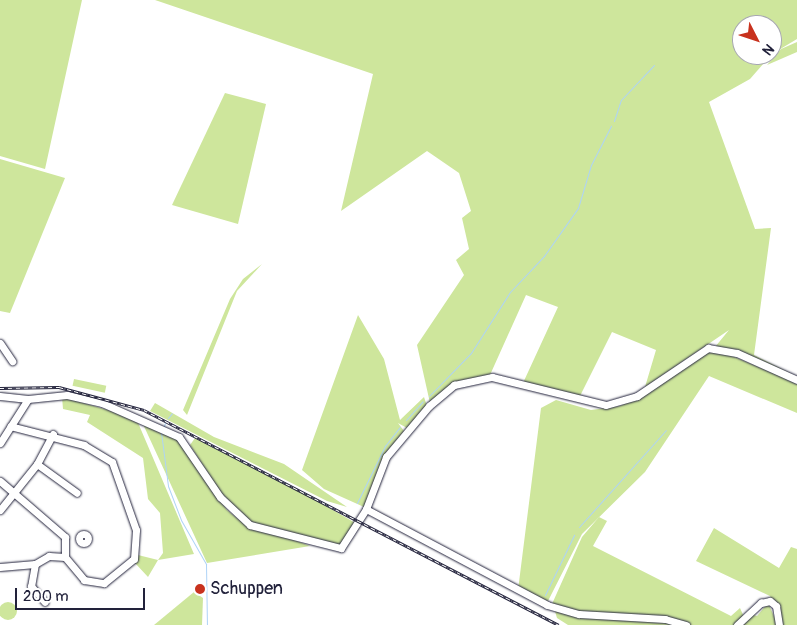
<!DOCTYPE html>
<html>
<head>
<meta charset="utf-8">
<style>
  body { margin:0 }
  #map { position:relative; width:797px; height:625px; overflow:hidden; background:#fff; font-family:Pangolin,sans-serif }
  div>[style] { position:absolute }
  .green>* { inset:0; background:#cee69c; transform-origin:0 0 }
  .round { border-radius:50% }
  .stream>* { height:1px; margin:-0.5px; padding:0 0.5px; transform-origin:0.5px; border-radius:0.5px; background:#aed3f7 }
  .roads { filter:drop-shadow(0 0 1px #22223b) drop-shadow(0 0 1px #22223b) }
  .minor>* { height:7px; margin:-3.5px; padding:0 3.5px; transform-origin:3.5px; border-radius:3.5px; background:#fff }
  .minor>.ring { margin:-3.5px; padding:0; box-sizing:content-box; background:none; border:7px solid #fff; border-radius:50% }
  .rail>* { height:3px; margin-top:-1.5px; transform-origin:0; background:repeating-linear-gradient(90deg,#fff 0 4px,#22223b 0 8px); box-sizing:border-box; border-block:1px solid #22223b }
  .dots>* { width:14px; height:14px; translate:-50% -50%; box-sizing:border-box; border:2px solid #fff; border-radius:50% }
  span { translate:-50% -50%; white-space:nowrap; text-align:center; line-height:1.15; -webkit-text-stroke:4px #fff; paint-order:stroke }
  .poi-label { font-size:18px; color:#22223b }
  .left { translate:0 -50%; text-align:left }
  .north { position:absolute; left:732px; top:15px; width:50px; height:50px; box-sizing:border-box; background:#fff; border:1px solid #a7a7b1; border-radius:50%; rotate:131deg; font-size:14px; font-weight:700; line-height:20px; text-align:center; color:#22223b }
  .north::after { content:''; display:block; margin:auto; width:18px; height:22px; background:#c8321e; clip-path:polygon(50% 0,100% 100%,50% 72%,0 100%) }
  .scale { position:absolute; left:15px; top:588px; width:130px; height:22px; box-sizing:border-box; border:2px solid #22223b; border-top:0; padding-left:6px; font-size:15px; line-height:18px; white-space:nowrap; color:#22223b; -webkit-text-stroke:4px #fff; paint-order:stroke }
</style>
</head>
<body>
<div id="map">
  <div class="green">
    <i style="clip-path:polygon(0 0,82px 0,45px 169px,0 156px)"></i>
    <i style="clip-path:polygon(155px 0,797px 0,797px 39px,772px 54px,772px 25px,742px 25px,742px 55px,771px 55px,750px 79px,709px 102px,755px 229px,771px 228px,754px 355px,796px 376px,715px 347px,729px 330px,645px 387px,656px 350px,612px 332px,578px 400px,523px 383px,558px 307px,526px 295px,490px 375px,452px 385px,430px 403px,417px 345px,464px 275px,456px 260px,469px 249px,462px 218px,471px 211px,459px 173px,427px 151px,341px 211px,373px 74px)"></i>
    <i style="clip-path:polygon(797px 42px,797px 52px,767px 65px,781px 49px)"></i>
    <i style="clip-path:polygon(225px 93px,266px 104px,238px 224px,172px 205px)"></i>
    <i style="clip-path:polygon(0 159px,65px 178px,10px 313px,0 311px)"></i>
    <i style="clip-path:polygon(262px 264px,237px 291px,187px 415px,183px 410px,230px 299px,243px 279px)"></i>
    <i style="clip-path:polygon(358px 315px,384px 359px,400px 420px,424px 397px,427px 406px,407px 428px,398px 423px,404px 431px,384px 457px,364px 507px,324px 489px,302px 470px)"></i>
    <i style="clip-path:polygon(720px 351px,797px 383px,797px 413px,709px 376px,645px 472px,582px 534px,548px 601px,518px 590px,541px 408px,556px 400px,591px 410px,620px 406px,644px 395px,704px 353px)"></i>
    <i style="left:74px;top:379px;width:33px;height:7px;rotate:12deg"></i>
    <i style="clip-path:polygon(62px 397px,136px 418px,194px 554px,158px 560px,148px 577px,135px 563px,138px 555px,158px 560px,163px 553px,160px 513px,148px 499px,143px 458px,87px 422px,90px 415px,63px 409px)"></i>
    <i style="clip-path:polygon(155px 403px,214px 437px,284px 464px,347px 507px,327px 501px,150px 411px)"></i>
    <i style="clip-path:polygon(142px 422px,176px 437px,227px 510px,238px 519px,310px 546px,207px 563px)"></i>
    <i style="clip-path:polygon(195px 438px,309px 496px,357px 524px,337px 548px,249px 521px,228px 504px,190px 445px)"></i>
    <i style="clip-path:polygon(599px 517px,607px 521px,593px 546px,731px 616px,740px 608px,744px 617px,735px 625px,690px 625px,585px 614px,552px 604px,582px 537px)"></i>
    <i style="clip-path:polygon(714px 528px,779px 568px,791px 547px,797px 549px,797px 625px,781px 625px,770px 596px,696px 561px)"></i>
    <i style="clip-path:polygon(194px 592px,203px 598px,202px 625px,154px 625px)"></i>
    <i class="round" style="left:-1px;top:602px;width:18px;height:18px"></i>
    <i style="clip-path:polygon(768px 603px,778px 625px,739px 625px,750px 614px,757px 616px)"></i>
    <i style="clip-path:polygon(554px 608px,665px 621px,679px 625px,568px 625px,557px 618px)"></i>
  </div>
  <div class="stream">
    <i style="left:614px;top:121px;width:22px;rotate:-72deg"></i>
    <i style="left:621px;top:100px;width:48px;rotate:-46.7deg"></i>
    <i style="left:429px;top:396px;width:60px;rotate:-45.7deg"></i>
    <i style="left:471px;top:353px;width:72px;rotate:-57.4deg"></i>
    <i style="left:510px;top:292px;width:50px;rotate:-46.6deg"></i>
    <i style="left:544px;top:256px;width:59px;rotate:-54.7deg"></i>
    <i style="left:578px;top:208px;width:45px;rotate:-73.2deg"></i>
    <i style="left:591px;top:165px;width:44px;rotate:-62.9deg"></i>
    <i style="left:168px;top:418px;width:6px;rotate:-51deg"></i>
    <i style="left:406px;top:420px;width:25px;rotate:-48deg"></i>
    <i style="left:164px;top:426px;width:3px;rotate:-72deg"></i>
    <i style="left:161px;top:432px;width:54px;rotate:82.6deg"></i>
    <i style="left:168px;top:486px;width:36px;rotate:69deg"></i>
    <i style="left:181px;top:520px;width:51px;rotate:60.4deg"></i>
    <i style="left:206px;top:564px;width:61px;rotate:89.1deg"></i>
    <i style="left:357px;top:503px;width:64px;rotate:-63.8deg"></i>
    <i style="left:385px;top:446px;width:24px;rotate:-52deg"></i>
    <i style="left:579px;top:527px;width:130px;rotate:-48.1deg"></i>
    <i style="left:545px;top:595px;width:67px;rotate:-64.2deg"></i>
  </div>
  <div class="roads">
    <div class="minor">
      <i style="left:0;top:343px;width:22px;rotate:56deg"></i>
      <i style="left:0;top:396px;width:28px;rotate:6deg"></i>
      <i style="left:0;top:443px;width:52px;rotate:-57.5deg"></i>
      <i style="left:28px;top:399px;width:39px;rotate:-6deg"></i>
      <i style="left:67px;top:395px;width:36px;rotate:13deg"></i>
      <i style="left:102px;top:403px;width:84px;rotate:23.8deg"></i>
      <i style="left:179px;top:437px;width:73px;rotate:55.7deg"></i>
      <i style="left:220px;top:497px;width:41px;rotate:43deg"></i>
      <i style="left:250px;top:525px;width:94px;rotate:14.2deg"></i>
      <i style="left:341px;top:548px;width:46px;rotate:-57.3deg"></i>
      <i style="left:366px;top:509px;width:56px;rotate:-69deg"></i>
      <i style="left:386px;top:457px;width:67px;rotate:-49.9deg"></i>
      <i style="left:429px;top:406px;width:33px;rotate:-40deg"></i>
      <i style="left:454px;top:385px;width:39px;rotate:-12deg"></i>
      <i style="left:492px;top:377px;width:117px;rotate:13.8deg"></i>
      <i style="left:606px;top:405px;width:32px;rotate:-16deg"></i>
      <i style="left:637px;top:396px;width:86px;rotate:-34.1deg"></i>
      <i style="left:708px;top:348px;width:29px;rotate:10deg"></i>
      <i style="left:737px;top:353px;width:66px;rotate:24.2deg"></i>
      <i style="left:37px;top:464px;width:49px;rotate:35.9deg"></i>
      <i style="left:0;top:481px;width:86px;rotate:40.7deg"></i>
      <i style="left:65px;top:537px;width:20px;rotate:90deg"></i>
      <i style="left:65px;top:557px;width:30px;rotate:50deg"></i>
      <i style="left:84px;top:580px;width:20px;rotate:9deg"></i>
      <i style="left:104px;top:583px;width:38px;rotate:-39deg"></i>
      <i style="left:134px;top:559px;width:29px;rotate:-86deg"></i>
      <i style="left:136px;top:530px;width:72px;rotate:-109.4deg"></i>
      <i style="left:112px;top:462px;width:33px;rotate:-149deg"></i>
      <i style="left:84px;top:445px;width:76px;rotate:-165.6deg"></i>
      <i style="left:366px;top:509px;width:205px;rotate:27.9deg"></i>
      <i style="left:547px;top:605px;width:33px;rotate:16deg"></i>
      <i style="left:579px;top:614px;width:86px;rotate:3.3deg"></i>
      <i style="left:665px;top:619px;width:22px;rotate:16deg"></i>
      <i style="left:0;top:510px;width:59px;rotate:-51.2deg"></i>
      <i style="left:37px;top:464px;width:34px;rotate:-62deg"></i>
      <i class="ring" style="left:79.5px;top:534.5px;width:2px;height:2px"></i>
      <i style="left:35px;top:564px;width:22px;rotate:100deg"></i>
      <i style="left:31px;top:586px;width:21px;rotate:49deg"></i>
      <i style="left:0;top:567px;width:35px;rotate:-5deg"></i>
      <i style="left:35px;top:564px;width:16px;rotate:-30deg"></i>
      <i style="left:49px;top:556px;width:16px;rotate:4deg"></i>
      <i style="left:737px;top:625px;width:33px;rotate:-43deg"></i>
      <i style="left:761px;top:603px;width:9px;rotate:-13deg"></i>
      <i style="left:770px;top:601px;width:8px;rotate:40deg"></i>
      <i style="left:776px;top:606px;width:19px;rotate:81deg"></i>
    </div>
  </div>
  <div class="rail">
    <i style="left:0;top:388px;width:59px;rotate:-1deg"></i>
    <i style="left:59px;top:387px;width:88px;rotate:15.1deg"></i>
    <i style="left:144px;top:410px;width:467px;rotate:27.4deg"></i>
  </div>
  <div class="dots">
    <i style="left:200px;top:589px;background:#c8321e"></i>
  </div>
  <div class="poi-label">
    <span class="left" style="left:210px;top:589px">Schuppen</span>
  </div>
  <div class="north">N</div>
  <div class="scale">200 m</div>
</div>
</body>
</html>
